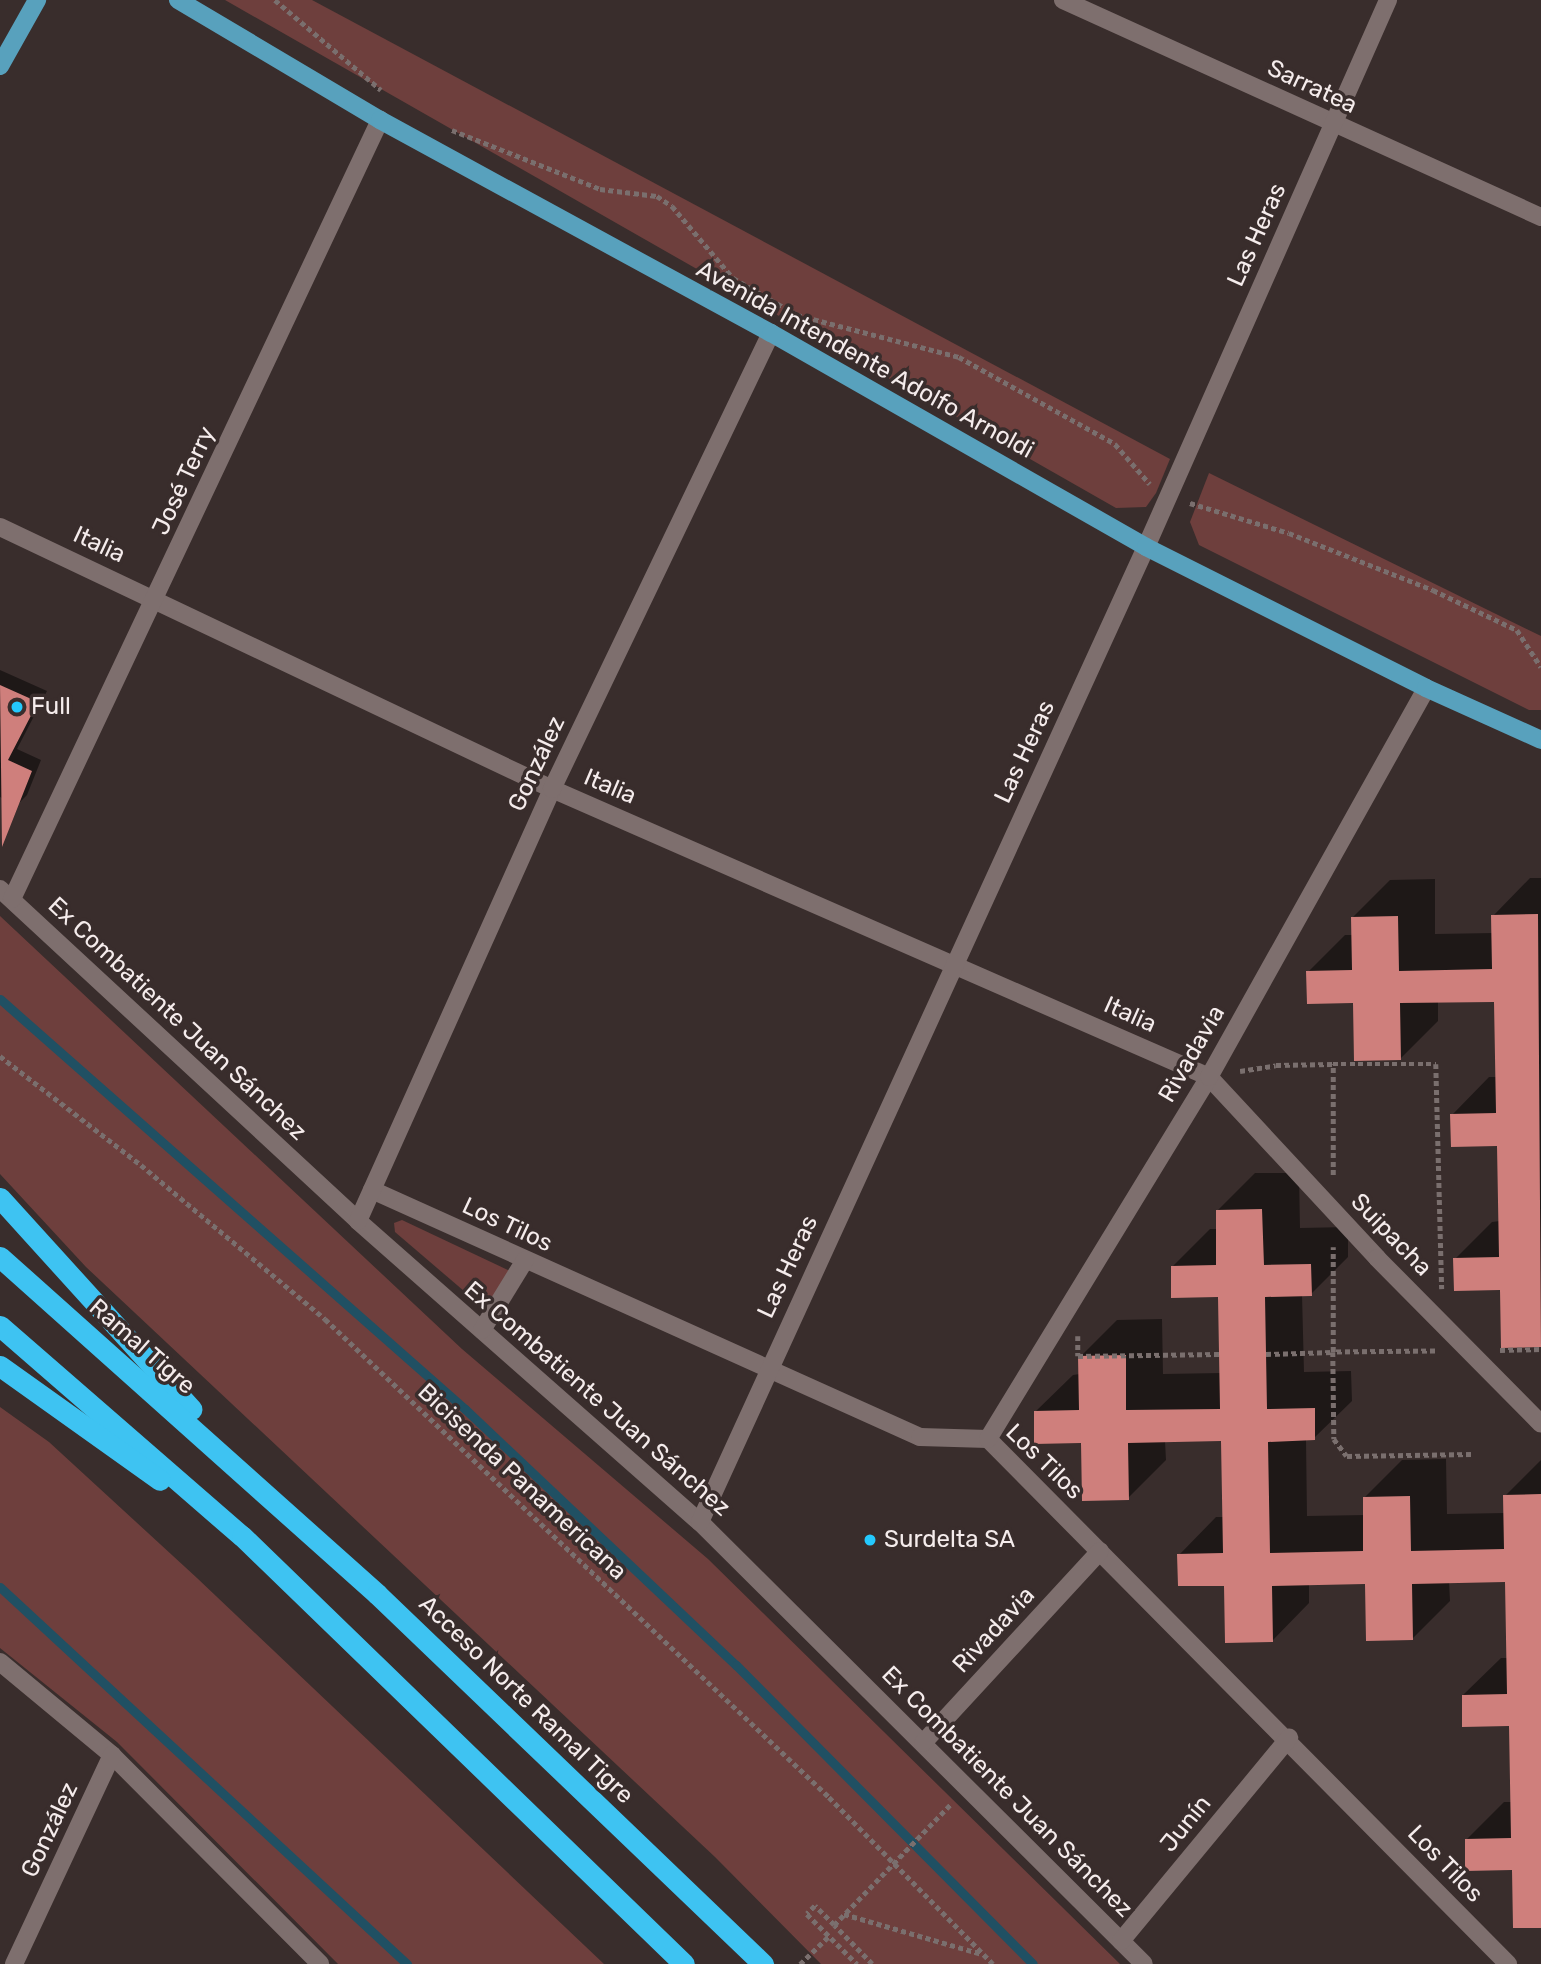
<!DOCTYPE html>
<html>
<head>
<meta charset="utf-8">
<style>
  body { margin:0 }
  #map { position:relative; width:1541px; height:1964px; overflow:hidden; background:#392d2c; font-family:Rubik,sans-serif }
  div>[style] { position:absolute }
  .green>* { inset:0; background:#6e3f3d }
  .shadow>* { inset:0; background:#0007 }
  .stream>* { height:9px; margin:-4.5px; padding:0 4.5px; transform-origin:4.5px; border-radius:4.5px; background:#205063 }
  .building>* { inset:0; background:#cf7f7c }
  .path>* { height:4.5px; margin-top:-2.25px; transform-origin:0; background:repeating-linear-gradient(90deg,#7a6f6e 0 5px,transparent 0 8.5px) }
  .minor>* { height:18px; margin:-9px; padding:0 9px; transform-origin:9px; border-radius:9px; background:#7e6f6e }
  .major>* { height:18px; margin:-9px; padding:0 9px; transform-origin:9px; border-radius:9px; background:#58a1bd }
  .highway>* { height:21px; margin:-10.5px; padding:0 10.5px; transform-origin:10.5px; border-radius:10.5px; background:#3ec3f2 }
  .dots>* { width:19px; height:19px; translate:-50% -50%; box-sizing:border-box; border:4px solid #392d2c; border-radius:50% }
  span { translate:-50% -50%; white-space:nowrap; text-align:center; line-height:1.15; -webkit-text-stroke:7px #392d2c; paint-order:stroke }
  .street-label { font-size:24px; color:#f5ecec }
  .poi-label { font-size:24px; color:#f5ecec }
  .left { translate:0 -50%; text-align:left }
</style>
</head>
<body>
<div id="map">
  <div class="green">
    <i style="clip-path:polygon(225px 0,312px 0,1170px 459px,1156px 493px,1146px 507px,1116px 508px)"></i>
    <i style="clip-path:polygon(1209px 473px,1541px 636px,1541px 710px,1529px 710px,1199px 545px,1190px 522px)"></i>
    <i style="clip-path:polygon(0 916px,462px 1349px,708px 1559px,1120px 1964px,821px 1964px,715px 1857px,86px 1267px,0 1174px)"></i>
    <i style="clip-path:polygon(402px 1220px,510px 1271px,485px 1309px,395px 1232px,394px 1223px)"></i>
    <i style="clip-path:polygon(0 1407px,49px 1442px,197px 1578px,604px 1964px,338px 1964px,117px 1742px,0 1648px)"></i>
  </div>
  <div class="shadow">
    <i style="clip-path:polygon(0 670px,47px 691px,17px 749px,41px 760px,27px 795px,17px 805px,0 797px)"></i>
    <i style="clip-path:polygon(1530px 878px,1541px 878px,1541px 1345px,1503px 1346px,1502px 1288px,1455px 1259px,1492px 1222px,1500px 1221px,1499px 1144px,1452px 1115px,1489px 1077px,1497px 1077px,1496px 1000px,1438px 1001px,1438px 1021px,1401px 1058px,1355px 1001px,1308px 972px,1345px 935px,1353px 935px,1353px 917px,1390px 880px,1435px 879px,1435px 934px,1493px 933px,1493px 916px)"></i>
    <i style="clip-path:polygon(1255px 1173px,1299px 1173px,1300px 1228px,1348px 1227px,1348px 1257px,1311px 1294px,1302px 1294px,1304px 1372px,1351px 1371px,1352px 1401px,1314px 1438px,1306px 1439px,1307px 1516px,1365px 1515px,1364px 1498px,1402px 1460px,1446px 1459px,1447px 1514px,1505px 1513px,1505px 1496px,1541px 1460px,1541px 1926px,1514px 1869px,1467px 1839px,1504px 1802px,1512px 1802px,1511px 1724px,1463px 1695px,1501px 1658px,1508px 1658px,1507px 1580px,1449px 1581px,1450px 1601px,1412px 1639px,1367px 1582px,1309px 1583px,1309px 1603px,1272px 1641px,1226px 1584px,1179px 1555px,1216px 1517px,1224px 1517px,1223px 1440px,1165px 1441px,1166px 1460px,1128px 1498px,1082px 1441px,1035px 1412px,1073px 1375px,1080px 1374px,1080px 1357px,1117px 1320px,1162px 1319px,1163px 1374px,1221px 1373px,1220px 1295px,1173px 1266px,1210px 1229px,1218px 1229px,1217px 1211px)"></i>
  </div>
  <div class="stream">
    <i style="left:0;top:999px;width:620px;rotate:41.4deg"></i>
    <i style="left:465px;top:1409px;width:373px;rotate:43.4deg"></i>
    <i style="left:736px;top:1665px;width:421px;rotate:45.2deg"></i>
    <i style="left:0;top:1587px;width:555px;rotate:42.81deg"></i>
  </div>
  <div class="building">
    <i style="clip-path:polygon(0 685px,38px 702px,8px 760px,32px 771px,2px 847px)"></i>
    <i style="clip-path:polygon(1538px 914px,1541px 1347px,1501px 1348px,1500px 1290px,1454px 1291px,1453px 1258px,1499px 1257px,1497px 1146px,1451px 1147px,1450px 1114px,1496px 1113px,1494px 1002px,1400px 1003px,1401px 1060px,1354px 1061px,1353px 1003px,1307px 1004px,1306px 971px,1352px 970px,1351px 917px,1398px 916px,1399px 971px,1492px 969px,1491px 915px)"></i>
    <i style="clip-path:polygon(1262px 1209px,1264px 1265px,1311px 1264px,1312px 1296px,1265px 1297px,1267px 1409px,1315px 1408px,1315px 1440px,1268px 1442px,1270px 1553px,1363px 1551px,1363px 1497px,1410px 1496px,1411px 1551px,1504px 1549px,1503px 1495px,1541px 1494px,1541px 1928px,1513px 1928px,1512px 1870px,1465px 1871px,1465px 1839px,1511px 1838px,1509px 1726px,1462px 1727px,1462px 1695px,1507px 1694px,1505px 1582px,1412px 1584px,1413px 1640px,1366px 1641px,1365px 1584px,1272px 1586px,1273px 1642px,1225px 1643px,1224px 1586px,1178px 1586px,1177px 1554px,1223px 1553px,1221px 1441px,1128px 1443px,1129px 1500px,1082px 1501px,1081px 1443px,1034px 1444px,1034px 1411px,1079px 1410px,1078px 1356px,1126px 1355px,1126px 1410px,1220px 1409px,1218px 1297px,1171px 1298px,1171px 1266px,1216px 1265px,1216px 1210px)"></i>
  </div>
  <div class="path">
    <i style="left:275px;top:0;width:139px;rotate:40.3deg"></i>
    <i style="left:452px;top:130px;width:159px;rotate:21.7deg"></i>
    <i style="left:600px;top:189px;width:57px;rotate:7deg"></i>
    <i style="left:657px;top:196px;width:18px;rotate:34deg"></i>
    <i style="left:672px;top:206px;width:94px;rotate:49.7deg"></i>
    <i style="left:733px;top:278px;width:74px;rotate:30deg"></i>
    <i style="left:797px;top:315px;width:167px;rotate:14.5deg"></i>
    <i style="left:959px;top:357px;width:179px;rotate:29.1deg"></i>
    <i style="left:1115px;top:444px;width:53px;rotate:48.8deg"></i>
    <i style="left:1190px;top:503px;width:103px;rotate:16.9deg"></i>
    <i style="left:1289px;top:533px;width:155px;rotate:21.6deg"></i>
    <i style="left:1433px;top:590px;width:93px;rotate:25.5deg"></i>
    <i style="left:1517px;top:630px;width:44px;rotate:57deg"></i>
    <i style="left:0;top:1056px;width:178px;rotate:37.7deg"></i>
    <i style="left:141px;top:1165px;width:240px;rotate:39.9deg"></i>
    <i style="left:325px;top:1319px;width:695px;rotate:43.48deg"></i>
    <i style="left:829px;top:1797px;width:234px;rotate:45.5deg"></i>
    <i style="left:1240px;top:1071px;width:36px;rotate:-9deg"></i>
    <i style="left:1276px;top:1065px;width:57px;rotate:-1deg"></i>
    <i style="left:1333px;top:1175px;width:111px;rotate:-90deg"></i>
    <i style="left:1333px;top:1064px;width:103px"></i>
    <i style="left:1436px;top:1064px;width:225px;rotate:88.5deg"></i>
    <i style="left:1078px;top:1336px;width:20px;rotate:90deg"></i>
    <i style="left:1078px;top:1356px;width:141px;rotate:-0.8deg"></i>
    <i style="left:1500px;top:1350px;width:41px;rotate:-1.4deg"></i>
    <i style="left:1435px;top:1351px;width:102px;rotate:179.4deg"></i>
    <i style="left:1333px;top:1352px;width:87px;rotate:89.3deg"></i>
    <i style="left:1334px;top:1439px;width:21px;rotate:53deg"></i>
    <i style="left:1347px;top:1456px;width:125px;rotate:-0.9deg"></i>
    <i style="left:1266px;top:1354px;width:67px;rotate:-1.7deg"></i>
    <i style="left:1333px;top:1352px;width:105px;rotate:-90deg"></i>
    <i style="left:844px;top:1914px;width:144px;rotate:16.2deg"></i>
    <i style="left:834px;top:1925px;width:27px;rotate:-135deg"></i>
    <i style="left:815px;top:1906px;width:11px;rotate:135deg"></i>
    <i style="left:807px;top:1914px;width:71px;rotate:45deg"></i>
    <i style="left:800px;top:1964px;width:40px;rotate:-44deg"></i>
    <i style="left:872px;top:1964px;width:54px;rotate:-134.3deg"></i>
    <i style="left:834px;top:1925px;width:170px;rotate:-46deg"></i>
  </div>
  <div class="minor">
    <i style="left:1063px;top:0;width:525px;rotate:24.42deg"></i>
    <i style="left:0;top:527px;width:611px;rotate:25.39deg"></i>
    <i style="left:552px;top:789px;width:717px;rotate:23.67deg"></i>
    <i style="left:1209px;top:1077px;width:247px;rotate:47.1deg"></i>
    <i style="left:1377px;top:1258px;width:233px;rotate:45.3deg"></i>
    <i style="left:0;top:889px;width:488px;rotate:42.8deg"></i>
    <i style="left:358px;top:1221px;width:456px;rotate:41.4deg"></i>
    <i style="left:700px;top:1522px;width:626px;rotate:44.87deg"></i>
    <i style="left:12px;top:899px;width:862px;rotate:-64.71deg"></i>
    <i style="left:372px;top:1190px;width:601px;rotate:24.26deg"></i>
    <i style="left:920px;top:1437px;width:68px;rotate:1.7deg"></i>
    <i style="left:988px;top:1439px;width:739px;rotate:45.27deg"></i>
    <i style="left:358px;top:1221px;width:474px;rotate:-65.8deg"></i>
    <i style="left:552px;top:789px;width:506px;rotate:-64.35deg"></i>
    <i style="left:482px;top:1330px;width:82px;rotate:-58.4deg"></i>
    <i style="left:988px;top:1439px;width:424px;rotate:-58.6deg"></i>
    <i style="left:1209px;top:1077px;width:445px;rotate:-60.8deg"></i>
    <i style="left:700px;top:1522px;width:1072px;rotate:-65.42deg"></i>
    <i style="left:1146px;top:547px;width:598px;rotate:-66.13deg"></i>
    <i style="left:0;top:1662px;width:146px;rotate:39.7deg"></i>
    <i style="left:112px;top:1755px;width:295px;rotate:45.1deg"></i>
    <i style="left:923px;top:1743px;width:261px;rotate:-47.3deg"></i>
    <i style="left:1121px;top:1941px;width:264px;rotate:-50.4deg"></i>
    <i style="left:14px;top:1964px;width:231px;rotate:-64.9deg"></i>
  </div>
  <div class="major">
    <i style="left:178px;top:0;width:235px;rotate:30.7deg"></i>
    <i style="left:380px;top:120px;width:445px;rotate:28.6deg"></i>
    <i style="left:771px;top:333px;width:432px;rotate:29.7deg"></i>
    <i style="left:1146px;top:547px;width:313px;rotate:26.7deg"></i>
    <i style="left:1426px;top:688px;width:126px;rotate:24.3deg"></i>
    <i style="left:0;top:66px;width:76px;rotate:-60.7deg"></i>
  </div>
  <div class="highway">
    <i style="left:0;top:1198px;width:285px;rotate:47.8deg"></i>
    <i style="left:0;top:1257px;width:506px;rotate:41.79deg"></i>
    <i style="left:377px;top:1594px;width:535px;rotate:43.79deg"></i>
    <i style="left:0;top:1326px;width:320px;rotate:41deg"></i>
    <i style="left:242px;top:1536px;width:615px;rotate:44.08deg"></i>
    <i style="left:0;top:1366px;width:196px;rotate:35.5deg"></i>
  </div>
  <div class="dots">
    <i style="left:17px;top:707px;background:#24c9fe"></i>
    <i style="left:870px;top:1540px;background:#24c9fe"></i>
  </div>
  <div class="street-label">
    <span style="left:1312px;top:87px;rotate:25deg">Sarratea</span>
    <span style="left:1257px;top:235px;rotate:-66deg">Las Heras</span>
    <span style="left:865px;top:360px;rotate:29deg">Avenida Intendente Adolfo Arnoldi</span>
    <span style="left:184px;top:481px;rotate:-65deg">José Terry</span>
    <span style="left:99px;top:545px;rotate:25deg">Italia</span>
    <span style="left:1025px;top:752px;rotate:-65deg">Las Heras</span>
    <span style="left:537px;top:764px;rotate:-65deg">González</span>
    <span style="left:610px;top:787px;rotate:23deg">Italia</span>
    <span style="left:1130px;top:1015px;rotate:24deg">Italia</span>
    <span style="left:177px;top:1019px;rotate:43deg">Ex Combatiente Juan Sánchez</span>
    <span style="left:1192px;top:1054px;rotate:-60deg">Rivadavia</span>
    <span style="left:507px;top:1225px;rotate:25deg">Los Tilos</span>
    <span style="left:1391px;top:1235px;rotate:46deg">Suipacha</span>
    <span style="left:788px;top:1267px;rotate:-65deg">Las Heras</span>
    <span style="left:142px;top:1347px;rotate:41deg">Ramal Tigre</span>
    <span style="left:597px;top:1399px;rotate:41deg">Ex Combatiente Juan Sánchez</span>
    <span style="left:1044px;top:1462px;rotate:44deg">Los Tilos</span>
    <span style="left:522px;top:1482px;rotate:43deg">Bicisenda Panamericana</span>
    <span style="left:994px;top:1630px;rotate:-47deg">Rivadavia</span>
    <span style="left:526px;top:1700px;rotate:44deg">Acceso Norte Ramal Tigre</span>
    <span style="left:1007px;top:1792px;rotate:45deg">Ex Combatiente Juan Sánchez</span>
    <span style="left:1186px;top:1824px;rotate:-51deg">Junín</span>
    <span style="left:50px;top:1830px;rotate:-65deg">González</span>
    <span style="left:1445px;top:1864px;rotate:46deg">Los Tilos</span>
  </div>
  <div class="poi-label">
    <span class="left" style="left:31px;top:707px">Full</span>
    <span class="left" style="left:884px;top:1540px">Surdelta SA</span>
  </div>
</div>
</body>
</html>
